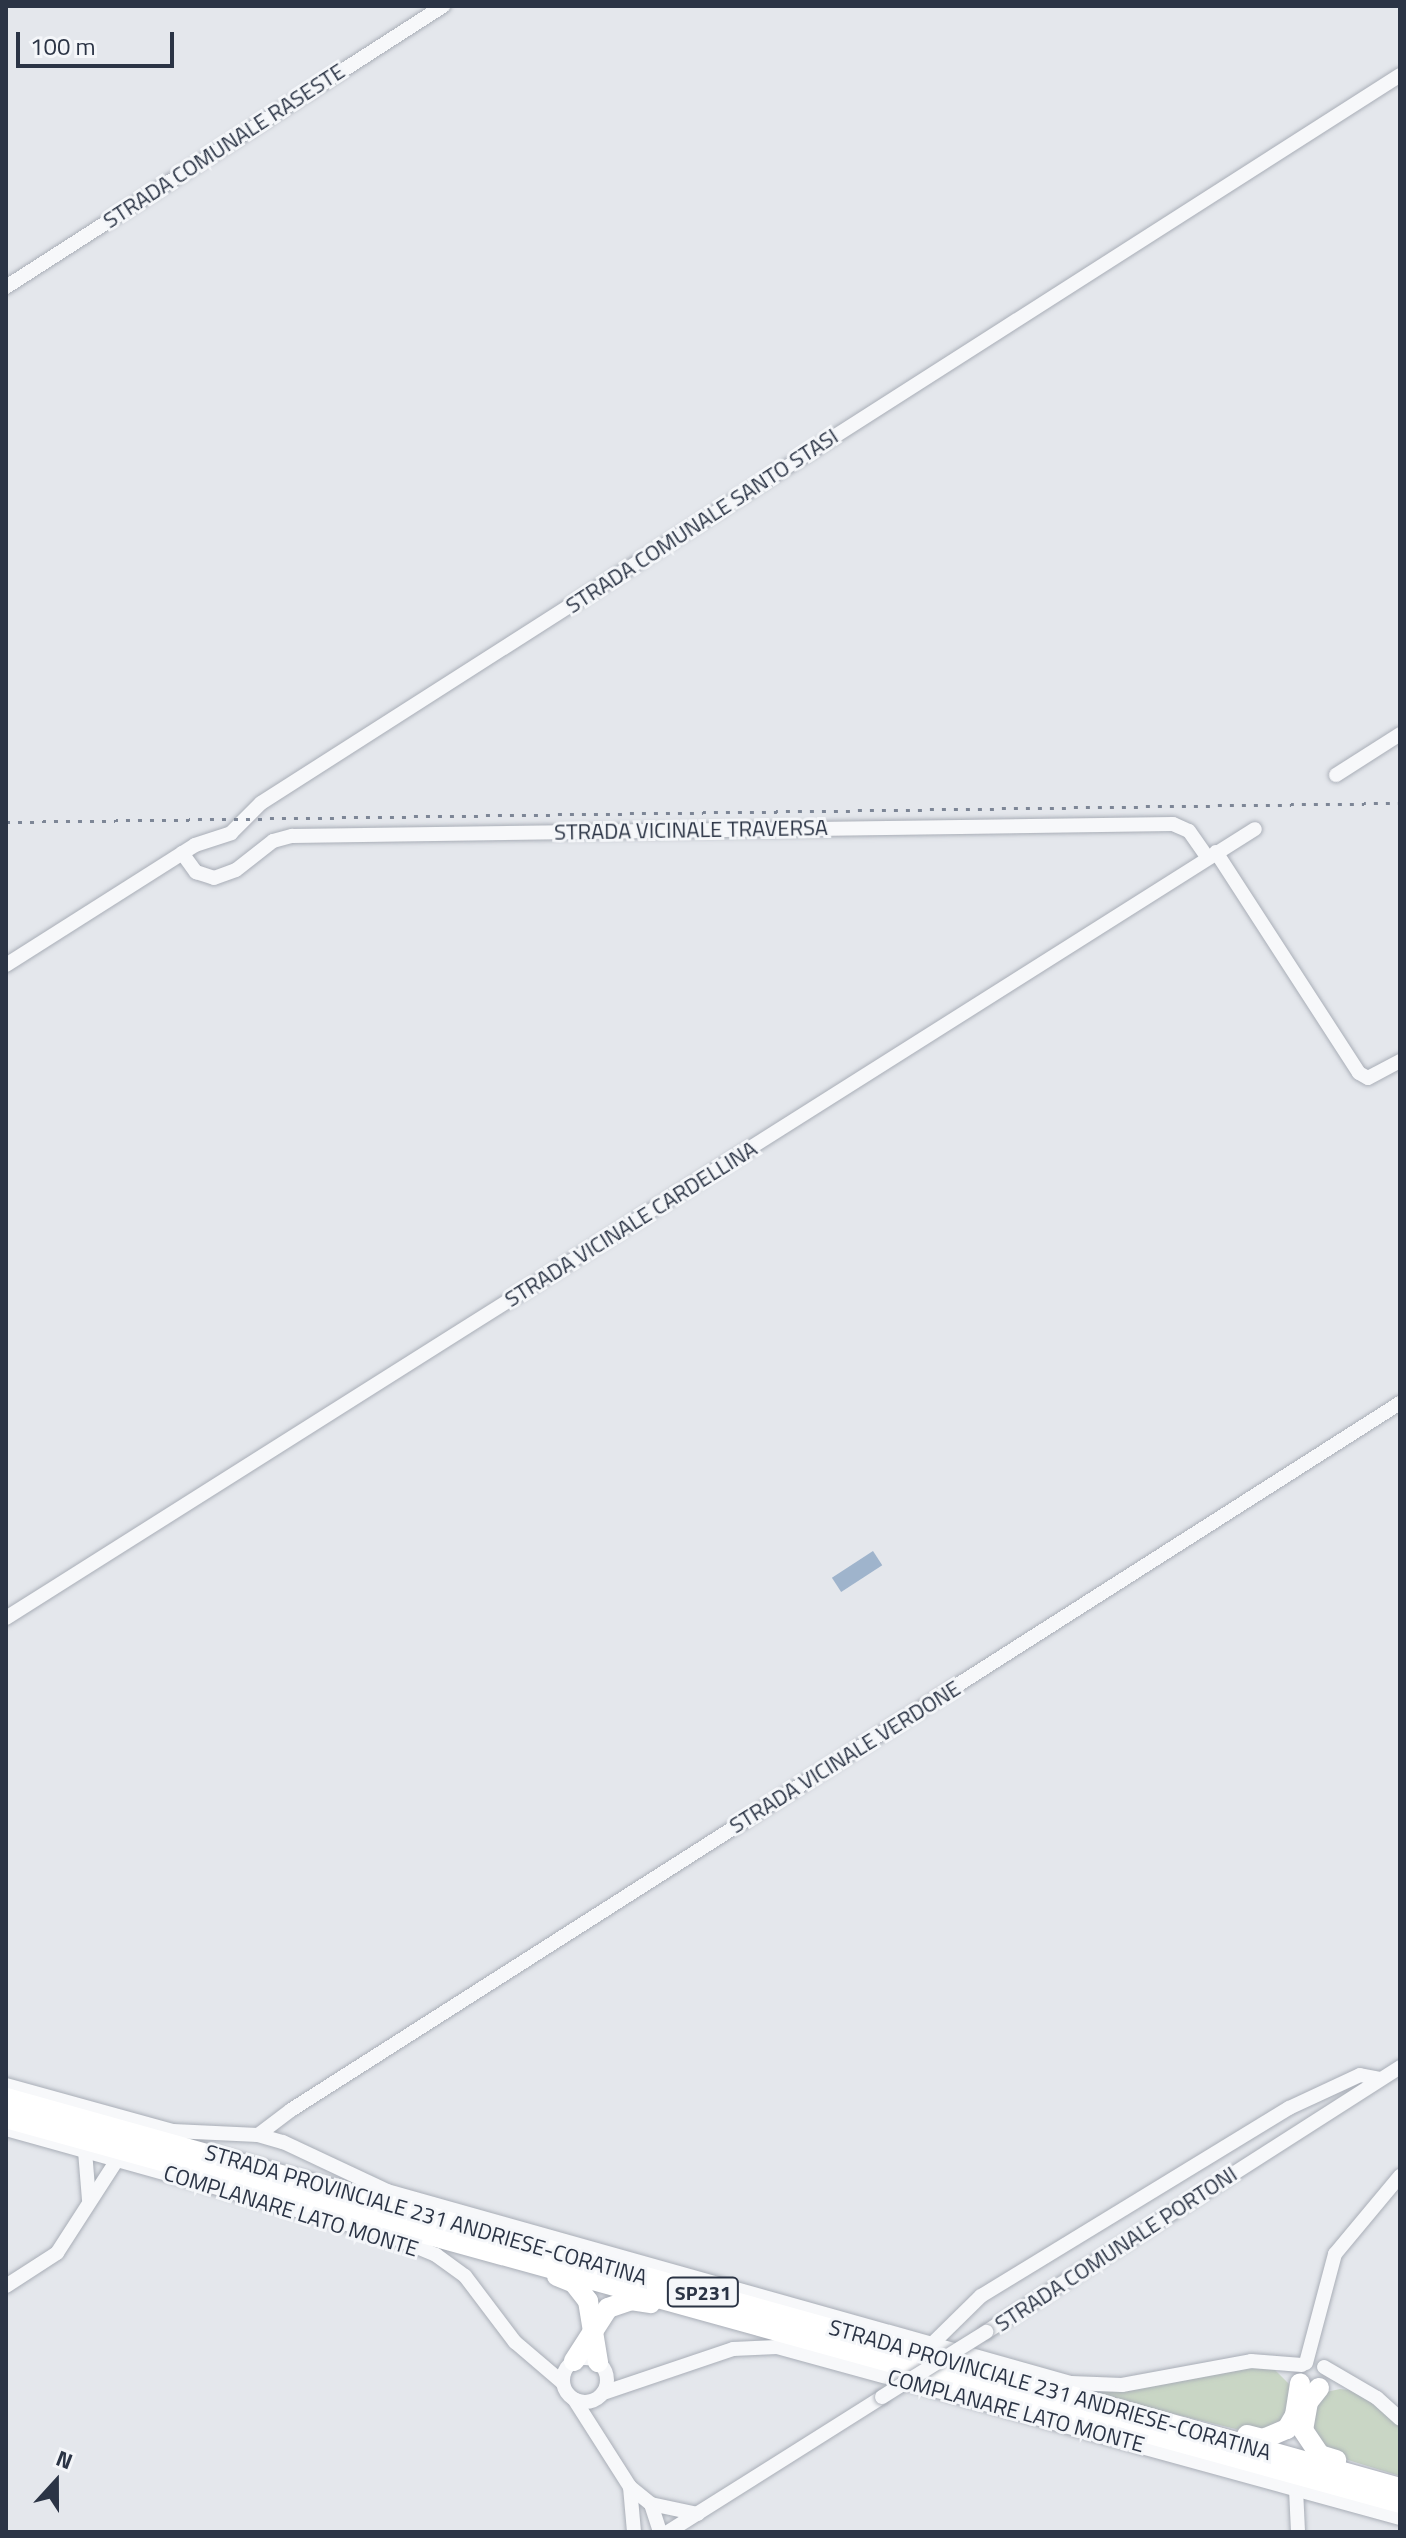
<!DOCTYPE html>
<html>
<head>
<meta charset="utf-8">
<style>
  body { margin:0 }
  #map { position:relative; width:1406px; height:2538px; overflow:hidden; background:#e4e7ec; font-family:"Titillium Web",sans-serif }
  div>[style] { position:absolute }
  .green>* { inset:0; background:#c9d6c5 }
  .water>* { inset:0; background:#9fb4cc; transform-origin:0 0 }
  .roads { filter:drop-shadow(0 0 2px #a9aeb7) drop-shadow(0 0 2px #a9aeb7) }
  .minor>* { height:14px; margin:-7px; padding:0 7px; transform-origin:7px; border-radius:7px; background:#f7f8fa }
  .minor>.ring { margin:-7px; padding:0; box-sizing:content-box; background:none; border:14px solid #f7f8fa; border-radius:50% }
  .highway>* { height:20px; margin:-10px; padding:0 10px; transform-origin:10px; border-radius:10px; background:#fff }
  .rail>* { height:3px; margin-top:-1.5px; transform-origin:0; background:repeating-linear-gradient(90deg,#7d8696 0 4px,transparent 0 12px) }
  .bridges { filter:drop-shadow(0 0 2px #a9aeb7) drop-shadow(0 0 2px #a9aeb7) }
  .minor-bridge>* { height:14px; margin:-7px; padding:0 7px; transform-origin:7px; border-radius:7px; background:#f7f8fa }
  span { translate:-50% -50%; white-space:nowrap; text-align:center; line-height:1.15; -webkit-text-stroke:6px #f4f6f9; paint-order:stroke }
  .shield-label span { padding:2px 6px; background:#f4f6f9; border:2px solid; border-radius:6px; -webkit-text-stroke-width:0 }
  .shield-label { font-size:20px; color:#2b3445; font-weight:700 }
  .street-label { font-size:22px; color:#2b3445 }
  .frame { position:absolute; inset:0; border:8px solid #2b3445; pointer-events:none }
  .north { position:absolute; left:16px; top:2442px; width:80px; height:80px; -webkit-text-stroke:6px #f4f6f9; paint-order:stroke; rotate:21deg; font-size:22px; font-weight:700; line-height:32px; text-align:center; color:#2b3445 }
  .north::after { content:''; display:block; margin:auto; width:28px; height:36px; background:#2b3445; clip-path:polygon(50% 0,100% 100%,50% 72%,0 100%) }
  .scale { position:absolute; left:16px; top:32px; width:158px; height:36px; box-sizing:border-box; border:4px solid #2b3445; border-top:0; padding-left:10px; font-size:24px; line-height:28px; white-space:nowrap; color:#2b3445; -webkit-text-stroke:6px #f4f6f9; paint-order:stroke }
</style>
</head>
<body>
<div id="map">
  <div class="green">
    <i style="clip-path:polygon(1251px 2365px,1273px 2368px,1291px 2386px,1293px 2399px,1282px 2427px,1252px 2433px,1080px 2391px,1125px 2390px)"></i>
    <i style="clip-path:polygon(1340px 2389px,1358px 2391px,1400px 2427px,1400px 2476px,1335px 2456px,1311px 2434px,1315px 2404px,1326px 2392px)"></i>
  </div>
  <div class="water">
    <i style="left:873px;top:1551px;width:17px;height:49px;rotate:57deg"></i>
  </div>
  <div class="roads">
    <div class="minor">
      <i style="left:6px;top:287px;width:520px;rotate:-32.74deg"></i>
      <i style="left:1336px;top:775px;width:76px;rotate:-32.6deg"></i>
      <i style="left:1216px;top:852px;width:263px;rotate:57.1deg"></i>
      <i style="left:1359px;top:1073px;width:10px;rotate:29deg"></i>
      <i style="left:1368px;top:1078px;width:36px;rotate:-28deg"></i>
      <i style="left:182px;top:853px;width:24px;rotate:54deg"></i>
      <i style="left:196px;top:872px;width:19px;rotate:18deg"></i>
      <i style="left:214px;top:878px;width:23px;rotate:-20deg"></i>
      <i style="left:236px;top:870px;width:47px;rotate:-38.1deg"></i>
      <i style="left:273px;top:841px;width:20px;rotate:-15deg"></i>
      <i style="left:292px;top:836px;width:881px;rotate:-0.78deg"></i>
      <i style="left:1173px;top:824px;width:17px;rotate:24deg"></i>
      <i style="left:1189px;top:831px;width:32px;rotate:55deg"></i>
      <i style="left:6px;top:965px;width:224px;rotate:-32.4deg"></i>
      <i style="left:195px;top:845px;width:38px;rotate:-18deg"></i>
      <i style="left:231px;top:833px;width:42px;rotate:-45deg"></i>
      <i style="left:261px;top:803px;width:1352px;rotate:-32.58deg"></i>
      <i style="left:6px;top:1618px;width:1477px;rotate:-32.28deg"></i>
      <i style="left:6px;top:2085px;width:173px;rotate:15.4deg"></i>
      <i style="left:173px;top:2131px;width:85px;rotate:2.7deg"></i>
      <i style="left:258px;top:2135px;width:26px;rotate:16deg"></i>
      <i style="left:283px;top:2142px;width:115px;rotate:25.2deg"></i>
      <i style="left:387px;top:2191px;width:710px;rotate:15.68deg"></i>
      <i style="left:1071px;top:2383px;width:51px;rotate:2.2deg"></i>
      <i style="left:1122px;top:2385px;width:131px;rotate:-10.5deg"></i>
      <i style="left:1251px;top:2361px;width:51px;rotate:4.5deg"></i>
      <i style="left:6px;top:2129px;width:402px;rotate:15.6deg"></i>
      <i style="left:393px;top:2237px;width:47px;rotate:22.7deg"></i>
      <i style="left:436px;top:2255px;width:36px;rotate:36deg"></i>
      <i style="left:465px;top:2276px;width:83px;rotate:52.9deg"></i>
      <i style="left:515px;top:2342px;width:63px;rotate:40.5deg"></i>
      <i style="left:258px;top:2135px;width:41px;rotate:-37.1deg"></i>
      <i style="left:291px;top:2110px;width:1315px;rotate:-32.52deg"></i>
      <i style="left:85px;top:2151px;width:49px;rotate:85.3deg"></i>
      <i style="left:6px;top:2286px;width:61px;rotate:-32.9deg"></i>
      <i style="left:57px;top:2253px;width:111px;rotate:-57.2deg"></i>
      <i style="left:986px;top:2332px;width:492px;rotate:-32.6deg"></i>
      <i style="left:935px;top:2341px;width:64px;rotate:-44.4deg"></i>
      <i style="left:981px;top:2296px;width:361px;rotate:-31.4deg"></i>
      <i style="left:1289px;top:2108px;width:78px;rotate:-24.9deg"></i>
      <i style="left:1360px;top:2075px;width:20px;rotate:11deg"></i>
      <i class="ring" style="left:563px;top:2358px;width:30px;height:30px"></i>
      <i style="left:1306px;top:2363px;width:113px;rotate:-75.1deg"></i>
      <i style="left:1335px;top:2254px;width:102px;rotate:-50.2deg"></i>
      <i style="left:1324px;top:2367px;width:61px;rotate:30.3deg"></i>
      <i style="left:1377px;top:2398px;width:31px;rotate:42deg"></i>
      <i style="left:603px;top:2393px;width:137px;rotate:-18.7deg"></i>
      <i style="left:733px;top:2349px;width:44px;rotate:-2.6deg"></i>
      <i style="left:777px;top:2347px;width:646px;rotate:15.35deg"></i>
      <i style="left:574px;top:2399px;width:104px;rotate:57.5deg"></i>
      <i style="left:630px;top:2487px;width:27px;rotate:39deg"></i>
      <i style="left:651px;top:2504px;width:48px;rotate:12deg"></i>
      <i style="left:630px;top:2487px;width:45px;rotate:84.9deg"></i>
      <i style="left:1296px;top:2489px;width:43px;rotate:87.3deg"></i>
      <i style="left:651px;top:2504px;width:29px;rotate:72deg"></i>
      <i style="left:668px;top:2532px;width:253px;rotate:-32.2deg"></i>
    </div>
    <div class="highway">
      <i style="left:6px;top:2098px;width:1448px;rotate:15.63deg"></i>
      <i style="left:6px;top:2118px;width:1446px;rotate:15.44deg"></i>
      <i style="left:557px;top:2276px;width:18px;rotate:22deg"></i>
      <i style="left:574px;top:2283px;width:23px;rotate:52deg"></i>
      <i style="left:588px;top:2301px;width:62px;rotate:80.7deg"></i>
      <i style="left:574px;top:2361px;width:63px;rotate:-57.3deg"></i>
      <i style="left:608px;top:2308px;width:24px;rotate:-19deg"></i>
      <i style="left:631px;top:2300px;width:20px;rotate:9deg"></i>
      <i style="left:1319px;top:2388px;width:18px;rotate:128deg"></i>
      <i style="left:1308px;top:2402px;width:28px;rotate:100deg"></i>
      <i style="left:1303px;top:2430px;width:30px;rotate:56deg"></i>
      <i style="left:1320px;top:2455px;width:17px;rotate:17deg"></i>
      <i style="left:1247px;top:2435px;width:16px;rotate:14deg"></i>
      <i style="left:1263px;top:2439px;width:26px;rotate:-23deg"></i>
      <i style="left:1287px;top:2429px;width:16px;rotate:-60deg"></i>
      <i style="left:1295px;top:2415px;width:32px;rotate:-81deg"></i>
    </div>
  </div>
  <div class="rail">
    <i style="left:6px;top:822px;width:1394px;rotate:-0.78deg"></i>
  </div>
  <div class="bridges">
    <div class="minor-bridge">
      <i style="left:882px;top:2397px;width:123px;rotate:-32deg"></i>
    </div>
  </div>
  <div class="shield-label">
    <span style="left:703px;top:2292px">SP231</span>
  </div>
  <div class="street-label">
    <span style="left:224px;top:146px;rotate:-33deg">STRADA COMUNALE RASESTE</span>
    <span style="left:702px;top:521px;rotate:-33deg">STRADA COMUNALE SANTO STASI</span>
    <span style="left:691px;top:830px;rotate:-1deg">STRADA VICINALE TRAVERSA</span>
    <span style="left:631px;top:1224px;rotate:-32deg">STRADA VICINALE CARDELLINA</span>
    <span style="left:845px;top:1757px;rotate:-32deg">STRADA VICINALE VERDONE</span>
    <span style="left:291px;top:2211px;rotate:17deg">COMPLANARE LATO MONTE</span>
    <span style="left:426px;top:2215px;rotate:16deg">STRADA PROVINCIALE 231 ANDRIESE-CORATINA</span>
    <span style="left:1116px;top:2249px;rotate:-33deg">STRADA COMUNALE PORTONI</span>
    <span style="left:1050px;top:2390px;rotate:16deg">STRADA PROVINCIALE 231 ANDRIESE-CORATINA</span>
    <span style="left:1016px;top:2411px;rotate:15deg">COMPLANARE LATO MONTE</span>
  </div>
  <div class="frame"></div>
  <div class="north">N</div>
  <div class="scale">100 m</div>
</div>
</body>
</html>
